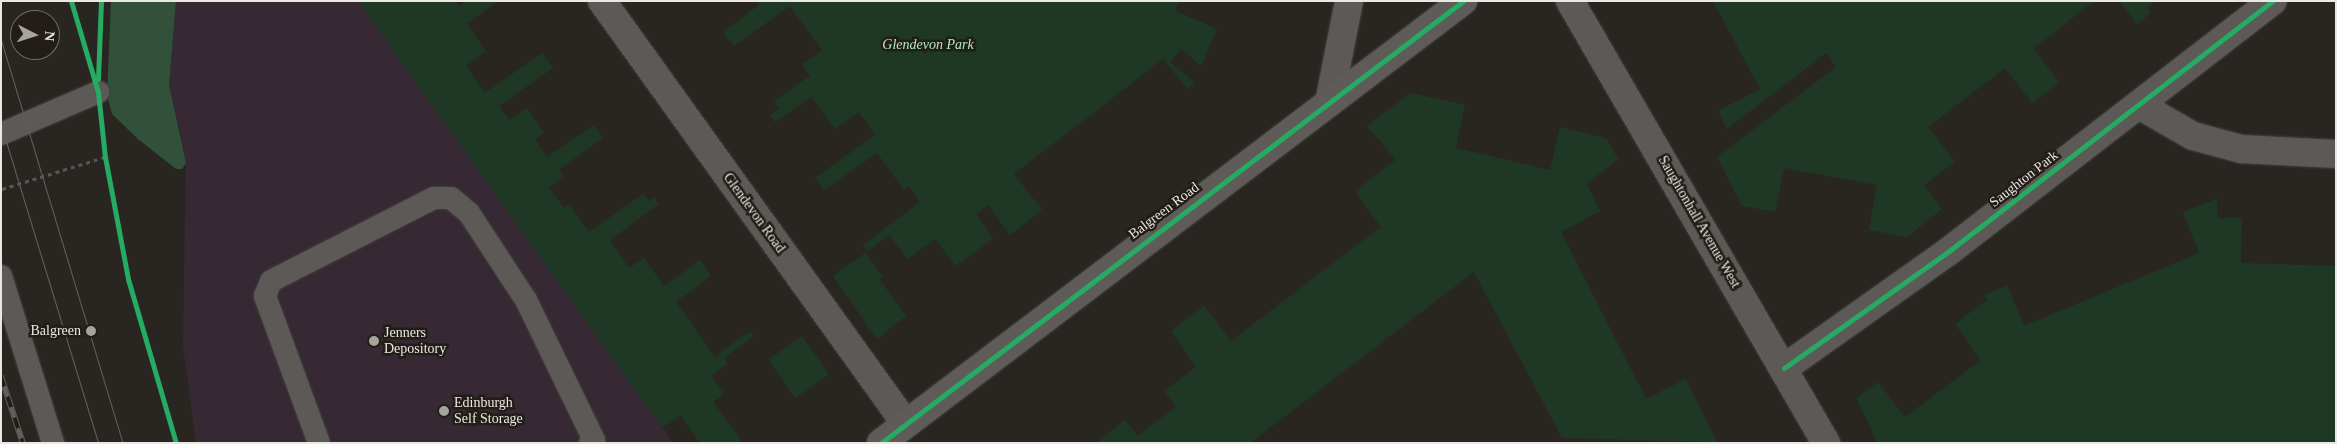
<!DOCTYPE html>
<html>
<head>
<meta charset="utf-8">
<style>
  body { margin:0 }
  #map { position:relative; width:2337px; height:444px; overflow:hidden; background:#292622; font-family:Georgia,serif }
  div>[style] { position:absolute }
  .commercial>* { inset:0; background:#362933 }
  .green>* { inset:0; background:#1f3826; transform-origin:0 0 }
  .forest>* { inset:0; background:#32513b }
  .path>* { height:3px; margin-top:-1.5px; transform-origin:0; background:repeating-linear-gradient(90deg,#595755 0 4px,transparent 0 8px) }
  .roads { filter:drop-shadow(0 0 1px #45423f) drop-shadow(0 0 1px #45423f) }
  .lane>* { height:22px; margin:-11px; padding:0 11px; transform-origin:11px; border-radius:11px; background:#5c5957 }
  .street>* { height:28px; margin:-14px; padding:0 14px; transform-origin:14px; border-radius:14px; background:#5c5957 }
  .secondary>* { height:28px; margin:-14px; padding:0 14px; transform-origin:14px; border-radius:14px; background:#5f5b58 }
  .tram>* { height:1px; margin:-0.5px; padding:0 0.5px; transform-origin:0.5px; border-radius:0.5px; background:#62605e }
  .rail>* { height:5.5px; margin-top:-2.75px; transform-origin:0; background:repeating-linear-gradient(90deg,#221d16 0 11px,#62605e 0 22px); box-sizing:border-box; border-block:1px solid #62605e }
  .cycleway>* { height:5px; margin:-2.5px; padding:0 2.5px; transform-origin:2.5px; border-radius:2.5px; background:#26ab63 }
  .dots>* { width:14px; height:14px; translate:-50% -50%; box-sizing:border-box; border:2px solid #221d16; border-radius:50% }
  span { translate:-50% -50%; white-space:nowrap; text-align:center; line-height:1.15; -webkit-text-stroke:5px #221d16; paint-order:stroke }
  .park-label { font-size:14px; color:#adedc0; font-style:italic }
  .street-label { font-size:14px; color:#ebe7e2 }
  .poi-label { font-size:14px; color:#ebe7e2 }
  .right { translate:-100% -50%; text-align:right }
  .left { translate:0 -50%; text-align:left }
  .frame { position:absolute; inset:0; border:2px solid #ebe7e2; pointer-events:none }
  .north { position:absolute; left:10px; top:10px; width:50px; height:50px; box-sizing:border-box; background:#221d16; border:1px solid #726e68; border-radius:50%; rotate:95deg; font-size:14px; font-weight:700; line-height:20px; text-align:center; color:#ebe7e2 }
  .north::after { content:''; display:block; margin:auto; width:18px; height:22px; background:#a7a39f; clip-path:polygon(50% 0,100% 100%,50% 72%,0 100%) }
</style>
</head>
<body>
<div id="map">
  <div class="commercial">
    <i style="clip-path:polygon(176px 1px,358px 1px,673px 443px,196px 443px,183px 346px,186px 163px,169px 85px)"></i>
  </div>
  <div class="green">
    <i style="clip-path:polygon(358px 1px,456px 1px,459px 6px,467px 1px,498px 1px,467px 24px,486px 51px,466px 66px,485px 93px,542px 53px,553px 68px,499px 106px,509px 120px,527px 108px,544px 133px,535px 139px,547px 157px,594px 125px,603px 138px,559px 170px,564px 177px,549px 188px,564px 208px,569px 205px,589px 232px,643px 194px,649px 201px,654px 197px,659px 204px,610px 240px,629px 268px,644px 258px,664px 286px,700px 260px,711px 276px,676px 302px,715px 357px,750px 331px,754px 336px,724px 358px,728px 363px,711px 376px,724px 394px,713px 402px,741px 439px,736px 443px,700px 443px,680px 415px,662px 428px)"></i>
    <i style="clip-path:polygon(757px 1px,1179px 1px,1175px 11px,1217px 29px,1201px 66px,1181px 49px,1170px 62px,1194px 82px,1188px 90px,1163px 59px,1014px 174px,1042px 210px,1010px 235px,988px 205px,976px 214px,993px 238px,956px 266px,935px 239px,908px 259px,889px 235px,868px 251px,863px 245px,920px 202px,909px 186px,904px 190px,877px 153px,824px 190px,815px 178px,875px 135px,859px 112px,835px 129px,811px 97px,775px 122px,770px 115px,779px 108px,774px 101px,810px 76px,802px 64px,822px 50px,790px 6px,734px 46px,723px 32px,759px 5px)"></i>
    <i style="clip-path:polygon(1713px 1px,2094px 1px,2034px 48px,2059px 83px,2045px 93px,2032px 103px,2005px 68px,1928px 127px,1955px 162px,1924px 185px,1942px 209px,1907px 237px,1869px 230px,1877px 185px,1784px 168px,1775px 212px,1742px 206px,1717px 157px,1836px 67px,1826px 53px,1727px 129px,1718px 111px,1760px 89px)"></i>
    <i style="clip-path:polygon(2119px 1px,2155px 1px,2147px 8px,2151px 13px,2137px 24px)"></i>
    <i style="clip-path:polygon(1411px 93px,1465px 105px,1456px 148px,1550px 170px,1560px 127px,1606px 138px,1618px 159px,1587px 184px,1600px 211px,1561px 232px,1646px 399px,1686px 379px,1717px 442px,1562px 438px,1474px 272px,1250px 443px,1096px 443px,1125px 420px,1138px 436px,1176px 407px,1164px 391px,1196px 367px,1171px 331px,1204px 306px,1231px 341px,1381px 227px,1355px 191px,1396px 160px,1367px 126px)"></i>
    <i style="clip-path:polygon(2217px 199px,2218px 218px,2242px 218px,2241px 263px,2336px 266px,2336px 443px,1878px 443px,1856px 398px,1878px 382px,1905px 417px,1981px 360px,1955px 324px,1987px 300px,1984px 295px,2007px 285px,2024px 326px,2113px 289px,2199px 253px,2183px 212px)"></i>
    <i style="clip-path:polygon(865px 253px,883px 277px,880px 280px,906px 316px,877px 339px,833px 276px)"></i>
    <i style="left:802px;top:336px;width:47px;height:41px;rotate:55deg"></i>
  </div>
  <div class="forest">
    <i style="clip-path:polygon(111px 1px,176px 1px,169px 85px,186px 163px,182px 169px,176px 169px,138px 139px,112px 114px,107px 95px)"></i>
  </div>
  <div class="path">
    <i style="left:2px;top:189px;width:108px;rotate:-17.3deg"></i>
  </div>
  <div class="roads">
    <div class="lane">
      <i style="left:1px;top:134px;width:106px;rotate:-23.4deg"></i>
      <i style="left:1px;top:276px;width:175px;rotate:72.7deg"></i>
      <i style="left:319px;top:443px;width:157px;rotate:-110.2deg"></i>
      <i style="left:265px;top:296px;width:16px;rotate:-68deg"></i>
      <i style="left:271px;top:281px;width:183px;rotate:-27deg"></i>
      <i style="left:434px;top:198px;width:17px"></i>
      <i style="left:451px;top:198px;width:23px;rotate:40deg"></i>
      <i style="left:469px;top:213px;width:104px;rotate:56.8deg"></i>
      <i style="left:526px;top:300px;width:156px;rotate:64.1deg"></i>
      <i style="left:594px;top:440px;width:5px;rotate:143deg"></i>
    </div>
    <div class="street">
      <i style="left:602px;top:1px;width:521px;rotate:54.3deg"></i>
      <i style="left:1570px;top:1px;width:511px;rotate:59.92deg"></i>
      <i style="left:1329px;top:103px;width:104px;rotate:-78.9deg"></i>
      <i style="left:2139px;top:105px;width:62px;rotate:29.9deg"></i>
      <i style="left:2193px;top:136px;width:50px;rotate:15.2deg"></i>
      <i style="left:2241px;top:149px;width:95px;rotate:3deg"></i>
      <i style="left:1784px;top:368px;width:202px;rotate:-35.3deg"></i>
      <i style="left:1949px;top:251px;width:409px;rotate:-37.7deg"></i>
    </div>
    <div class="secondary">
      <i style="left:881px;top:443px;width:731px;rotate:-37.21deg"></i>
    </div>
  </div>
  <div class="tram">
    <i style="left:1px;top:40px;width:421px;rotate:73.2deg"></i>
    <i style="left:1px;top:125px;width:332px;rotate:73deg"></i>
  </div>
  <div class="rail">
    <i style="left:1px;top:376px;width:71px;rotate:71.8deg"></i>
  </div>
  <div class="cycleway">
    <i style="left:71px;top:1px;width:95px;rotate:73.5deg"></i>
    <i style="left:98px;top:92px;width:65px;rotate:83.9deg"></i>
    <i style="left:105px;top:157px;width:124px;rotate:79.3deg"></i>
    <i style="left:128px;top:279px;width:171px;rotate:73.7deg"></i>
    <i style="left:98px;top:79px;width:78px;rotate:-87.8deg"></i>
    <i style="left:1784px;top:368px;width:202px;rotate:-35.3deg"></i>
    <i style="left:1949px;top:251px;width:409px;rotate:-37.7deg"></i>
    <i style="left:881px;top:443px;width:731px;rotate:-37.21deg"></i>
  </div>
  <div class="dots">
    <i style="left:91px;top:331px;background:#a7a39f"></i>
    <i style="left:374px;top:341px;background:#a7a39f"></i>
    <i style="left:444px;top:411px;background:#a7a39f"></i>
  </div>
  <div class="park-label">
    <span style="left:928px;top:45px">Glendevon Park</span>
  </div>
  <div class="street-label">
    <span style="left:2024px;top:179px;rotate:-38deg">Saughton Park</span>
    <span style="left:1164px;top:211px;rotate:-37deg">Balgreen Road</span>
    <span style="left:754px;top:213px;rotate:54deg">Glendevon Road</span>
    <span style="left:1699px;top:222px;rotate:60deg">Saughtonhall Avenue West</span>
  </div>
  <div class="poi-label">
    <span class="right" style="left:81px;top:331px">Balgreen</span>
    <span class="left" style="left:384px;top:341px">Jenners<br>Depository</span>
    <span class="left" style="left:454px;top:411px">Edinburgh<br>Self Storage</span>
  </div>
  <div class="frame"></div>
  <div class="north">N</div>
</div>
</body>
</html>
